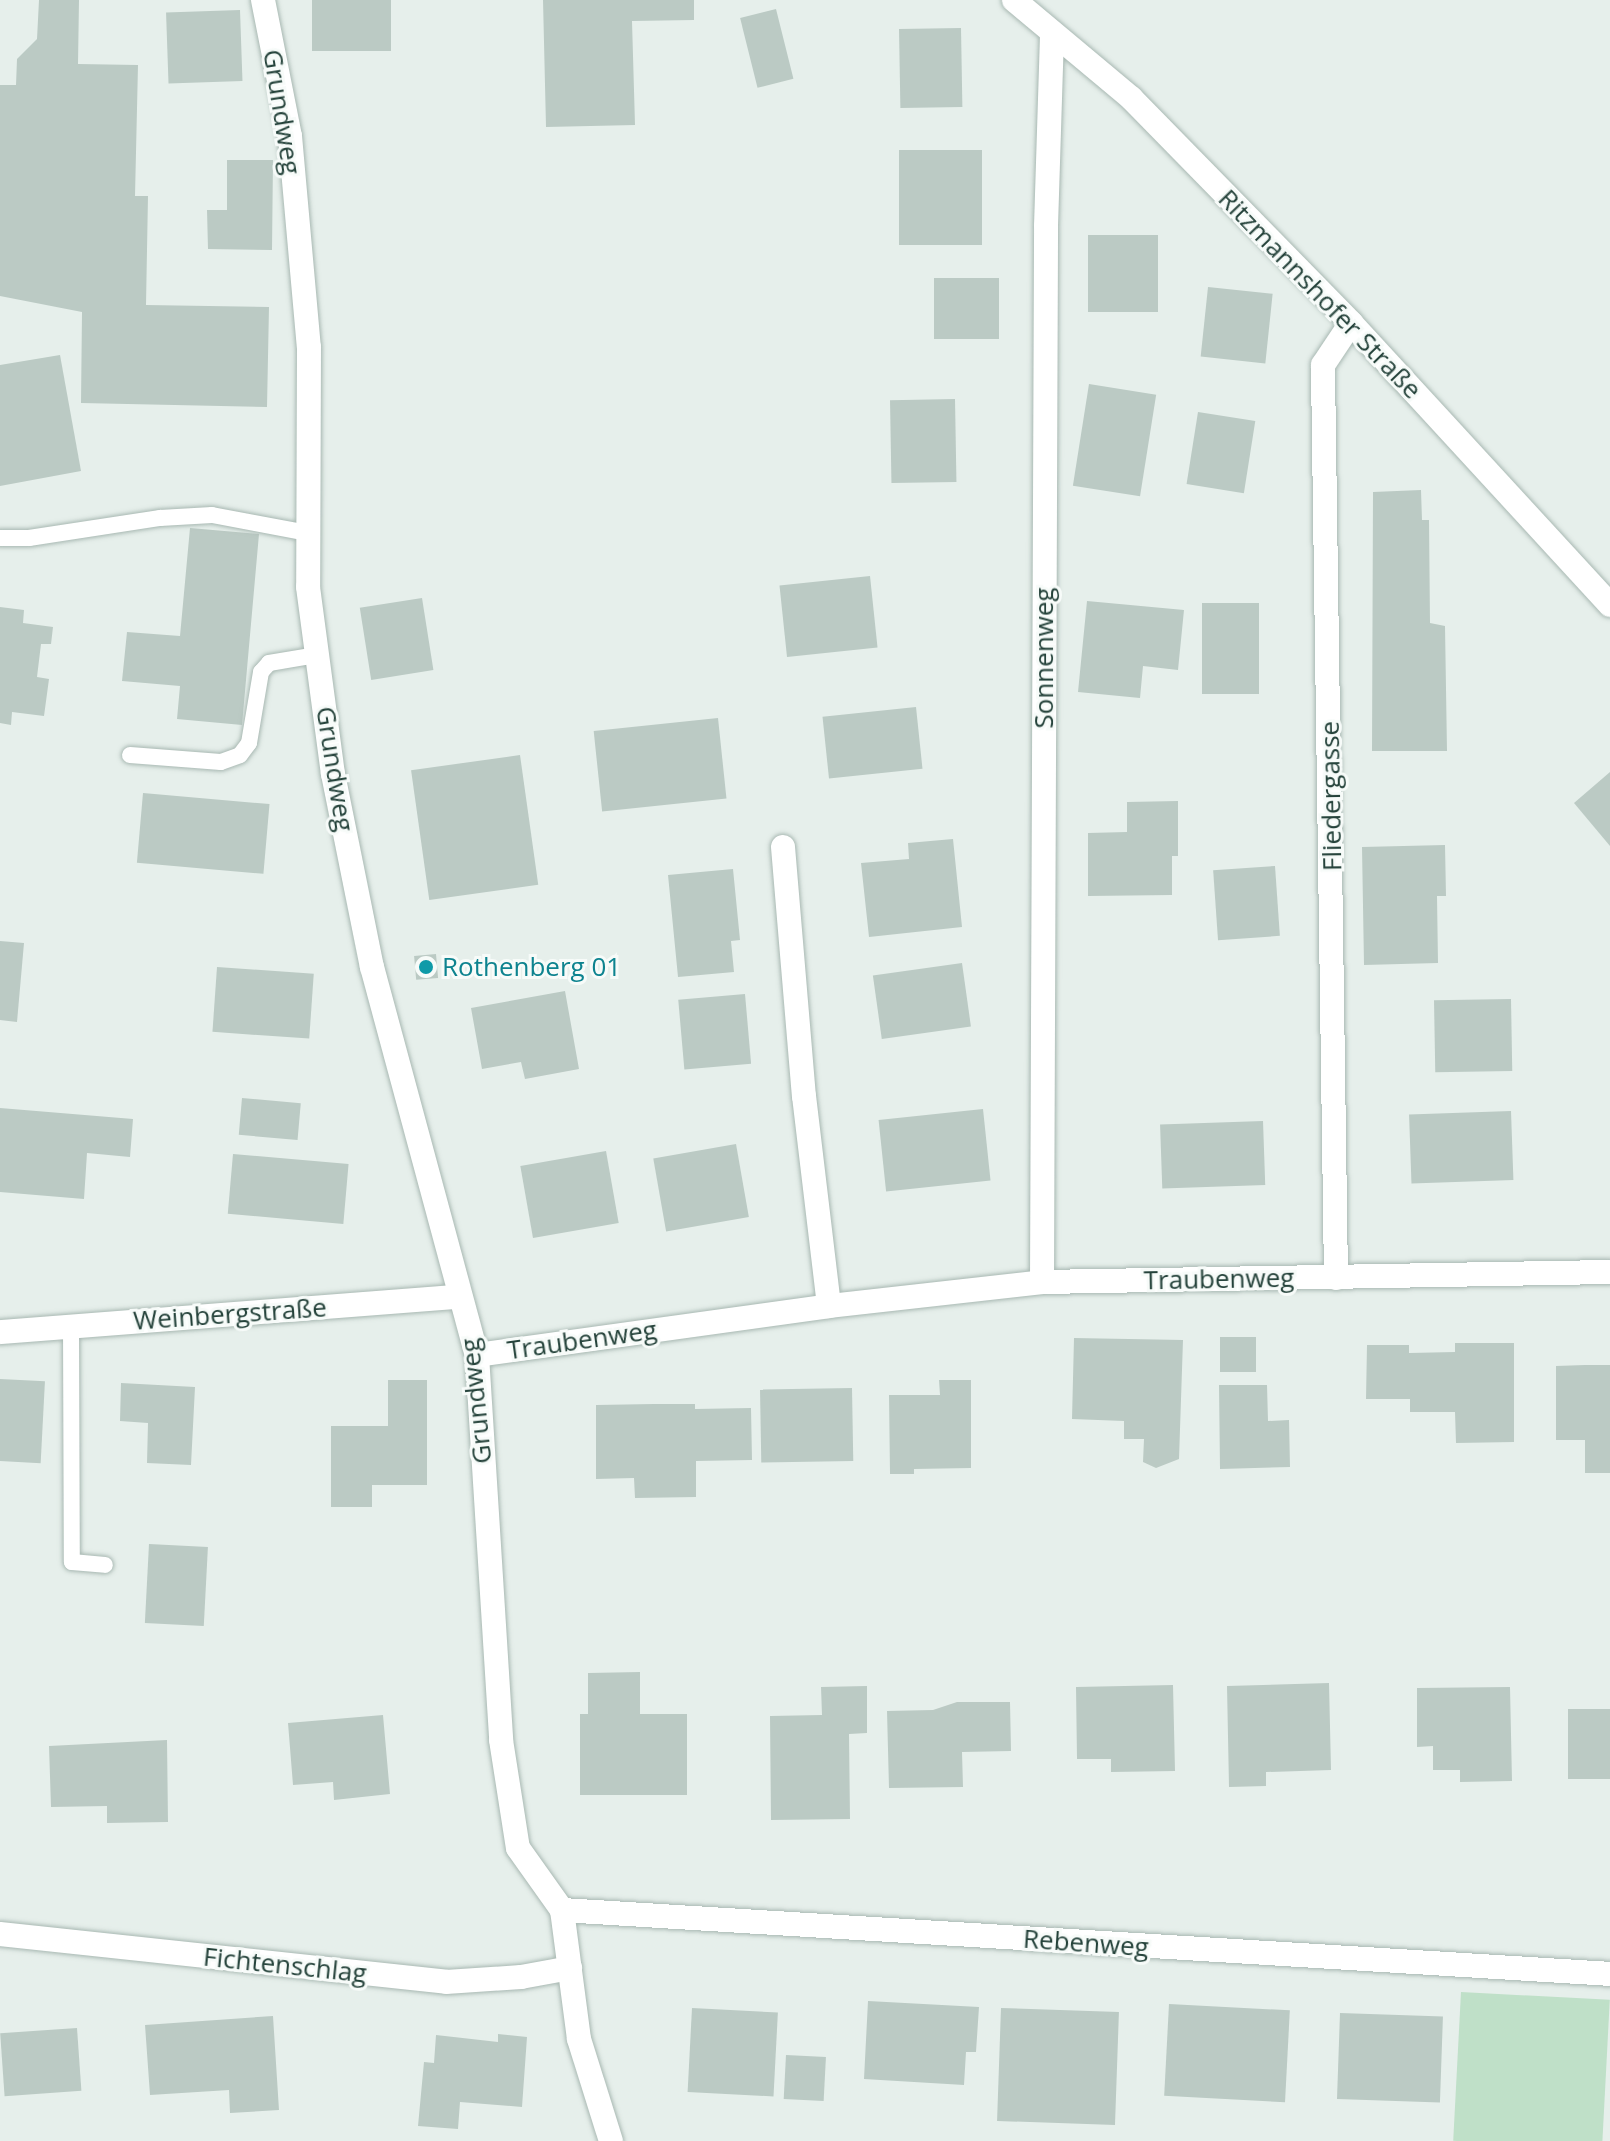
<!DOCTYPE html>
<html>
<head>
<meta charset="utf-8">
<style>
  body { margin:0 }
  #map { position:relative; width:1610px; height:2141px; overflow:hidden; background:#e6efeb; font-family:"Open Sans",sans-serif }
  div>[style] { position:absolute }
  .green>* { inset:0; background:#bfe0c8; transform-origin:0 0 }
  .building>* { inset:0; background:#bbcac4; transform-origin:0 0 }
  .roads { filter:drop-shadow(0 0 2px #a8b8b2) drop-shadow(0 0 2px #a8b8b2) }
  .lane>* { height:16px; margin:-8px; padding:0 8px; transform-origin:8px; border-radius:8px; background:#fff }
  .street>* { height:24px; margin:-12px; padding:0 12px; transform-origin:12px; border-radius:12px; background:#fff }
  .dots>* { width:22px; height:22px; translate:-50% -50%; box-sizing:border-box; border:4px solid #f7fbf9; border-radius:50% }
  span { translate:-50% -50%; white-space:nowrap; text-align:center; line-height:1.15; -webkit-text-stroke:6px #f7fbf9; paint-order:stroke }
  .street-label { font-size:26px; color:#24423a }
  .culture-label { font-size:26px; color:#0d838f }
  .left { translate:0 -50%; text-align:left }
</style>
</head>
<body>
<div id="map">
  <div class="green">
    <i style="left:1461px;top:1992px;width:149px;height:149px;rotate:3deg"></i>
  </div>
  <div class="building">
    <i style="clip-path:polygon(39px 0,79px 0,78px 64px,138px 65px,135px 196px,148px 196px,146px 305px,269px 307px,267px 407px,81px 403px,82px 312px,0 296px,0 85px,16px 85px,17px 59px,37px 39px)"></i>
    <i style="left:312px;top:0;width:79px;height:51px"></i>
    <i style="clip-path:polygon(543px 0,694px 0,694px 20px,632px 21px,635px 125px,546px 127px)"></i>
    <i style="left:776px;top:9px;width:72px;height:37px;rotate:76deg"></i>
    <i style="left:240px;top:10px;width:71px;height:74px;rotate:88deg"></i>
    <i style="left:961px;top:28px;width:79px;height:62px;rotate:89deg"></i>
    <i style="left:899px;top:150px;width:83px;height:95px"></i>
    <i style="clip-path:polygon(227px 160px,273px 160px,272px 250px,208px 249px,207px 210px,227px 210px)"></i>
    <i style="left:1088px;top:235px;width:70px;height:77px"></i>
    <i style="left:934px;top:278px;width:65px;height:61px"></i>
    <i style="left:1208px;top:287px;width:65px;height:70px;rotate:6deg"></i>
    <i style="clip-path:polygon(60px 355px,81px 471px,0 486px,0 365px)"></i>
    <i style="left:1089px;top:384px;width:68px;height:103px;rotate:9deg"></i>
    <i style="left:955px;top:399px;width:83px;height:65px;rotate:89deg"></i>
    <i style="left:1198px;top:412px;width:58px;height:73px;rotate:9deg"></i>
    <i style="clip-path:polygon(1421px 490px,1422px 520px,1429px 520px,1430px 623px,1445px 626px,1447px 751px,1372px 751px,1373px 492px)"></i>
    <i style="clip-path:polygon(190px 528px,259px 534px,242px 725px,177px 719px,180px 686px,122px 681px,127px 632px,180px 636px)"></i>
    <i style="left:870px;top:576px;width:72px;height:91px;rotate:84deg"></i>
    <i style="left:422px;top:598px;width:73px;height:63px;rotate:81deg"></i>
    <i style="clip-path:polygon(1087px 601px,1184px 610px,1178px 670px,1143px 666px,1140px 698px,1078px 692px)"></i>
    <i style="left:1202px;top:603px;width:57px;height:91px"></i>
    <i style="clip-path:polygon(0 607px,24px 610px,23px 623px,53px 627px,51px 644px,41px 644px,37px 677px,49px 679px,44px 716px,12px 712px,11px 725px,0 723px)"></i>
    <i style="left:916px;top:707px;width:62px;height:94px;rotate:84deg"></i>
    <i style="left:718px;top:718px;width:81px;height:125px;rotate:84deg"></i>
    <i style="left:520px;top:755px;width:131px;height:110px;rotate:82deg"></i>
    <i style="clip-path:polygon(1610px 772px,1610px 846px,1574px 803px)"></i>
    <i style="left:143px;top:793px;width:127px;height:70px;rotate:5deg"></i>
    <i style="clip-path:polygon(1178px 801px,1178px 856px,1172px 856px,1172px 895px,1088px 896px,1088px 833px,1127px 832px,1127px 802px)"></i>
    <i style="clip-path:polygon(953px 839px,962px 927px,869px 937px,861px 863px,909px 859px,908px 843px)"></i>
    <i style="clip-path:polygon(1445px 845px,1446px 896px,1437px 896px,1438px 963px,1364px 965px,1362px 847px)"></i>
    <i style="left:1275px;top:866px;width:70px;height:62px;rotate:86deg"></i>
    <i style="clip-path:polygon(733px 869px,740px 940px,731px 941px,734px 972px,678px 977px,668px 875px)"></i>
    <i style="clip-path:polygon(0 941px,24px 943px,17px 1022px,0 1020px)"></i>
    <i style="left:436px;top:954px;width:24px;height:22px;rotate:85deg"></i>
    <i style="left:962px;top:963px;width:64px;height:90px;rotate:82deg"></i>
    <i style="left:217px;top:967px;width:97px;height:65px;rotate:4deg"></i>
    <i style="clip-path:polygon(565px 991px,579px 1069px,525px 1079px,521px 1062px,482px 1069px,471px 1008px)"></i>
    <i style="left:745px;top:994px;width:70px;height:67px;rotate:85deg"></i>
    <i style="left:1511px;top:999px;width:72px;height:77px;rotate:89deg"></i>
    <i style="left:242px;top:1098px;width:59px;height:37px;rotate:5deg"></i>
    <i style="clip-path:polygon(0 1108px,133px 1119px,130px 1157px,87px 1153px,84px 1199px,0 1192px)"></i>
    <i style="left:983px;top:1109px;width:72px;height:105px;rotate:84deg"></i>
    <i style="left:1511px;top:1111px;width:69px;height:102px;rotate:88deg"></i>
    <i style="left:1263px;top:1121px;width:64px;height:103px;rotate:88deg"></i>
    <i style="left:736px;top:1144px;width:74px;height:84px;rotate:80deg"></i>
    <i style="left:606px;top:1151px;width:73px;height:87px;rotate:80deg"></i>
    <i style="left:233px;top:1154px;width:116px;height:60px;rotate:5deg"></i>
    <i style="left:1256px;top:1337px;width:35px;height:36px;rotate:90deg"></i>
    <i style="clip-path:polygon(1074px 1338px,1183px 1340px,1179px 1459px,1156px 1468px,1143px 1462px,1144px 1439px,1124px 1439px,1124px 1421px,1072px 1419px)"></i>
    <i style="clip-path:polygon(1455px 1343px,1514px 1343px,1514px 1442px,1456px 1443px,1455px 1412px,1410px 1412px,1410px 1399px,1366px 1399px,1367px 1345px,1409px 1345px,1409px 1353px,1455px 1352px)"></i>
    <i style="clip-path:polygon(1585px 1365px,1610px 1365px,1610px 1473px,1585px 1473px,1585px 1440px,1556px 1440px,1556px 1366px)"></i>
    <i style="left:0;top:1379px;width:45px;height:82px;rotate:3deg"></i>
    <i style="clip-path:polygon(388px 1380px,427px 1380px,427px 1485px,372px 1485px,372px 1507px,331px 1507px,331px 1426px,388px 1426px)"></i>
    <i style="clip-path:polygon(939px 1380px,971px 1380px,971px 1468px,914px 1469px,914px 1474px,890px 1474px,889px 1395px,940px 1395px)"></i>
    <i style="clip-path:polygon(121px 1383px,195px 1387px,191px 1465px,147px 1463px,148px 1423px,120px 1421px)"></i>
    <i style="clip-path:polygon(1219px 1385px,1267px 1385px,1268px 1421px,1289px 1420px,1290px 1467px,1220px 1469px)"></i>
    <i style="left:852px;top:1388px;width:73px;height:92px;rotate:89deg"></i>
    <i style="clip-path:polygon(654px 1404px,695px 1404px,695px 1409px,751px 1408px,752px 1460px,696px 1461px,696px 1497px,635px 1498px,634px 1478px,596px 1479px,596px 1405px)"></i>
    <i style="left:149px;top:1544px;width:59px;height:79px;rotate:3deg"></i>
    <i style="clip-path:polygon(640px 1672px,640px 1714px,687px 1714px,687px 1795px,580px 1795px,580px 1714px,588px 1714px,588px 1673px)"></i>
    <i style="clip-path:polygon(1329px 1683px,1331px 1770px,1266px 1772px,1266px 1786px,1229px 1787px,1227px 1686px)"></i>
    <i style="clip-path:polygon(1173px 1685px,1175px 1771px,1111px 1772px,1111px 1759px,1077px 1759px,1076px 1687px)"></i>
    <i style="clip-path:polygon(867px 1686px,867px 1733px,849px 1734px,850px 1819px,771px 1820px,770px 1716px,822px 1715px,821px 1687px)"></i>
    <i style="clip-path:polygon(1510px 1687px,1512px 1781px,1460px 1782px,1460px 1770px,1433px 1770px,1433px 1746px,1417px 1747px,1417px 1688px)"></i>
    <i style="clip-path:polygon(957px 1702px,1010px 1702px,1011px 1751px,962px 1752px,963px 1787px,889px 1788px,887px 1711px,933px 1710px)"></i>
    <i style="left:1610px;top:1709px;width:70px;height:42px;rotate:90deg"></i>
    <i style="clip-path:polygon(383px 1715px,390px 1794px,334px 1800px,333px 1782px,293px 1785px,288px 1723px)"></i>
    <i style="clip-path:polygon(167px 1740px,168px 1822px,107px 1823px,107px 1806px,51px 1807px,49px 1746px)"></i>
    <i style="clip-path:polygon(868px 2001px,979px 2007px,976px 2052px,966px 2052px,964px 2085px,864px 2079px)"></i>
    <i style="left:1169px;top:2004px;width:121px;height:92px;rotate:3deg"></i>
    <i style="left:692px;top:2008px;width:86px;height:84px;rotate:3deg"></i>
    <i style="left:1001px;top:2008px;width:118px;height:113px;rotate:2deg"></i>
    <i style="left:1340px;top:2013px;width:103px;height:86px;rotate:2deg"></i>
    <i style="clip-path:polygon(273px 2016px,279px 2110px,230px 2113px,229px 2090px,150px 2095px,145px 2025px)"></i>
    <i style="left:77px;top:2028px;width:63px;height:77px;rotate:86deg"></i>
    <i style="clip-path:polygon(498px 2034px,527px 2037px,522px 2107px,460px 2102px,458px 2129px,418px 2126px,424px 2062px,434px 2063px,436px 2035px,498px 2042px)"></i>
    <i style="left:786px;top:2055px;width:40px;height:44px;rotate:3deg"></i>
  </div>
  <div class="roads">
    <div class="lane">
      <i style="left:0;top:538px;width:29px"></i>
      <i style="left:29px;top:538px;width:133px;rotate:-8.7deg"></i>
      <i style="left:160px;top:518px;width:52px;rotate:-3.3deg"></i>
      <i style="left:212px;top:515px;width:98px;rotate:10.6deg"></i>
      <i style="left:130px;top:755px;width:91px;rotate:4.4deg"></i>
      <i style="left:221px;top:762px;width:20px;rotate:-20deg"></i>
      <i style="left:240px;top:755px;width:15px;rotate:-53deg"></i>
      <i style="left:249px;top:743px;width:72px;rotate:-80.4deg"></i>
      <i style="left:261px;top:672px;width:12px;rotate:-48deg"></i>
      <i style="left:269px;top:663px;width:49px;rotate:-9.5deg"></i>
      <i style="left:71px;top:1326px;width:236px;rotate:89.8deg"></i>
      <i style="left:72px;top:1562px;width:33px;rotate:5deg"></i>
    </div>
    <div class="street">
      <i style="left:263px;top:0;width:139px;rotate:78.8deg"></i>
      <i style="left:290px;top:136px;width:212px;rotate:84.9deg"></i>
      <i style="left:309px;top:347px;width:240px;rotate:90.2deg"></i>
      <i style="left:308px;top:587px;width:189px;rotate:82.4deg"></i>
      <i style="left:333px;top:774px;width:197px;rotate:78.6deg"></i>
      <i style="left:372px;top:967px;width:402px;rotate:74.9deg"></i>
      <i style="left:477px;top:1355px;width:386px;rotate:86.4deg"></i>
      <i style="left:501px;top:1740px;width:109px;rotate:81.1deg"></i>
      <i style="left:518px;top:1848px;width:76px;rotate:54.6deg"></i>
      <i style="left:562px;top:1910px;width:130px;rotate:82.5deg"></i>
      <i style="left:579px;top:2039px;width:107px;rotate:72.6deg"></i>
      <i style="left:1014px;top:0;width:153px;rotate:39.9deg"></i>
      <i style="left:1131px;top:98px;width:315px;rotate:45.6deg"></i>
      <i style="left:1351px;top:323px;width:383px;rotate:47.4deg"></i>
      <i style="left:783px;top:847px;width:250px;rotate:85.2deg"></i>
      <i style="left:804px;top:1096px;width:211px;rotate:83.2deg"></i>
      <i style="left:1336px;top:1278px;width:913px;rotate:-90.82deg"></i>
      <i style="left:1323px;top:365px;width:50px;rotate:-56.3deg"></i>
      <i style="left:1042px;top:1282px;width:1056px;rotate:-89.78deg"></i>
      <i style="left:1046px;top:226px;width:191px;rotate:-88.2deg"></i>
      <i style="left:0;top:1332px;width:460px;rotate:-4.4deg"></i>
      <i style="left:477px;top:1355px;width:355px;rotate:-7.9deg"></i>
      <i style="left:829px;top:1306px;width:214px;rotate:-6.4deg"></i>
      <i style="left:1042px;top:1282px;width:568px;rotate:-1.01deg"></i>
      <i style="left:562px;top:1910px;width:1050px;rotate:3.49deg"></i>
      <i style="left:0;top:1934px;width:449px;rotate:6.1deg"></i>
      <i style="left:446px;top:1982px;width:75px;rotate:-3.8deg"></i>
      <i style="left:521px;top:1977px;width:50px;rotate:-10.4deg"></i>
    </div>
  </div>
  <div class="dots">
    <i style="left:426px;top:967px;background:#0f9aa8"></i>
  </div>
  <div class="street-label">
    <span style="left:282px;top:112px;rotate:81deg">Grundweg</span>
    <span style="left:1320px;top:294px;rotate:46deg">Ritzmannshofer Straße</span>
    <span style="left:1044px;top:658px;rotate:-90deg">Sonnenweg</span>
    <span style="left:335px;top:769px;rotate:81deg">Grundweg</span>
    <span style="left:1331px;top:796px;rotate:-91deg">Fliedergasse</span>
    <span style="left:1219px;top:1279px;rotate:-1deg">Traubenweg</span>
    <span style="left:230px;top:1314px;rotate:-4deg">Weinbergstraße</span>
    <span style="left:582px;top:1340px;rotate:-8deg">Traubenweg</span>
    <span style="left:476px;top:1401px;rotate:-96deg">Grundweg</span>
    <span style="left:1086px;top:1943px;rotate:4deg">Rebenweg</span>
    <span style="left:285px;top:1965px;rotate:6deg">Fichtenschlag</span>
  </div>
  <div class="culture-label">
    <span class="left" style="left:442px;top:967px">Rothenberg 01</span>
  </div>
</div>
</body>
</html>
